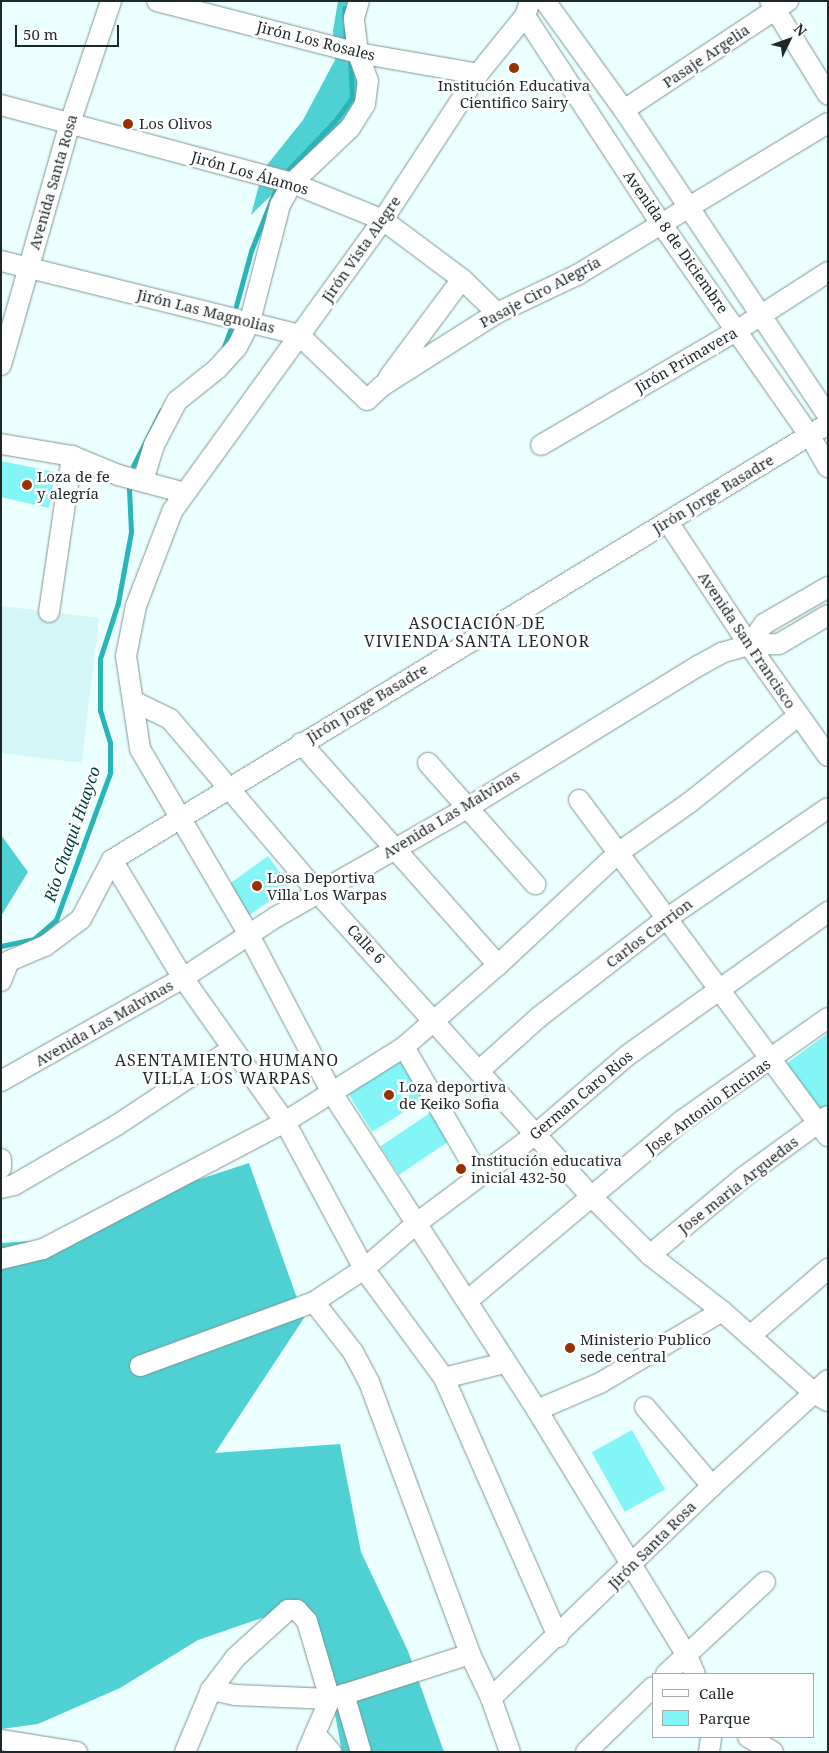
<!DOCTYPE html>
<html>
<head>
<meta charset="utf-8">
<style>
  body { margin:0 }
  #map { position:relative; width:829px; height:1753px; overflow:hidden; background:#ebfffe; font-family:"Noto Serif",serif }
  div>[style] { position:absolute }
  .built>* { inset:0; background:#d4f6f6; transform-origin:0 0 }
  .green>* { inset:0; background:#83f5f7; transform-origin:0 0 }
  .forest>* { inset:0; background:#4fd1d3 }
  .stream>* { height:4.5px; margin:-2.25px; padding:0 2.25px; transform-origin:2.25px; border-radius:2.25px; background:#27b5b7 }
  .roads { filter:drop-shadow(0 0 1px #7e9494) drop-shadow(0 0 1px #7e9494) }
  .minor>* { height:20px; margin:-10px; padding:0 10px; transform-origin:10px; border-radius:10px; background:#fff }
  .dots>* { width:14px; height:14px; translate:-50% -50%; box-sizing:border-box; border:2px solid #fff; border-radius:50% }
  span { translate:-50% -50%; white-space:nowrap; text-align:center; line-height:1.15; -webkit-text-stroke:5px #fff; paint-order:stroke }
  .street-label { font-size:15px; color:#1f2828 }
  .poi-label { font-size:15px; color:#1f2828 }
  .left { translate:0 -50%; text-align:left }
  .neighbourhood-label { font-size:16px; color:#1f2828; letter-spacing:1px }
  .water-label { font-size:16px; color:#003d3e; font-style:italic }
  .frame { position:absolute; inset:0; border:2px solid #1f2828; pointer-events:none }
  .legend { position:absolute; left:652px; top:1673px; width:162px; height:65px; box-sizing:border-box; background:#fff; border:1px solid #a5a9a9; margin:0; padding:6px 9px; list-style:none; font-size:15px; color:#1f2828 }
  .legend li { display:flex; align-items:center; gap:10px; height:25px }
  .legend b { width:25px; border:1px solid #a5a9a9 }
  .north { position:absolute; left:764px; top:15px; width:50px; height:50px; -webkit-text-stroke:4px #fff; paint-order:stroke; rotate:48deg; font-size:14px; font-weight:700; line-height:20px; text-align:center; color:#1f2828 }
  .north::after { content:''; display:block; margin:auto; width:18px; height:22px; background:#1f2828; clip-path:polygon(50% 0,100% 100%,50% 72%,0 100%) }
  .scale { position:absolute; left:15px; top:25px; width:104px; height:22px; box-sizing:border-box; border:2px solid #1f2828; border-top:0; padding-left:6px; font-size:15px; line-height:18px; white-space:nowrap; color:#1f2828; -webkit-text-stroke:4px #fff; paint-order:stroke }
</style>
</head>
<body>
<div id="map">
  <div class="built">
    <i style="left:1px;top:606px;width:99px;height:146px;rotate:7deg"></i>
  </div>
  <div class="green">
    <i style="clip-path:polygon(1px 461px,55px 472px,49px 508px,1px 497px)"></i>
    <i style="left:268px;top:856px;width:37px;height:52px;rotate:54deg"></i>
    <i style="clip-path:polygon(828px 1033px,828px 1107px,818px 1114px,782px 1067px)"></i>
    <i style="left:405px;top:1058px;width:45px;height:67px;rotate:58deg"></i>
    <i style="left:430px;top:1113px;width:34px;height:60px;rotate:56deg"></i>
    <i style="left:632px;top:1430px;width:68px;height:46px;rotate:61deg"></i>
  </div>
  <div class="forest">
    <i style="clip-path:polygon(338px 1px,362px 1px,359px 110px,251px 215px,263px 170px,303px 120px,335px 60px,333px 31px)"></i>
    <i style="clip-path:polygon(1px 835px,28px 872px,1px 916px)"></i>
    <i style="clip-path:polygon(249px 1163px,304px 1318px,215px 1453px,340px 1444px,361px 1552px,408px 1651px,444px 1752px,342px 1752px,328px 1677px,297px 1606px,198px 1640px,120px 1688px,38px 1724px,1px 1729px,1px 1243px,48px 1240px,142px 1198px)"></i>
  </div>
  <div class="stream">
    <i style="left:345px;top:8px;width:10px;rotate:90deg"></i>
    <i style="left:346px;top:28px;width:11px;rotate:90deg"></i>
    <i style="left:289px;top:169px;width:66px;rotate:-46.2deg"></i>
    <i style="left:335px;top:121px;width:29px;rotate:-54deg"></i>
    <i style="left:352px;top:98px;width:36px;rotate:-93deg"></i>
    <i style="left:236px;top:306px;width:57px;rotate:-74.7deg"></i>
    <i style="left:251px;top:251px;width:65px;rotate:-68.2deg"></i>
    <i style="left:224px;top:347px;width:20px;rotate:-70deg"></i>
    <i style="left:133px;top:466px;width:62px;rotate:-63deg"></i>
    <i style="left:1px;top:946px;width:34px;rotate:-12deg"></i>
    <i style="left:34px;top:939px;width:29px;rotate:-41deg"></i>
    <i style="left:56px;top:920px;width:157px;rotate:-69.8deg"></i>
    <i style="left:110px;top:773px;width:30px;rotate:-90deg"></i>
    <i style="left:110px;top:743px;width:34px;rotate:-107deg"></i>
    <i style="left:100px;top:711px;width:52px;rotate:-90deg"></i>
    <i style="left:100px;top:659px;width:59px;rotate:-72.2deg"></i>
    <i style="left:118px;top:603px;width:72px;rotate:-79.6deg"></i>
    <i style="left:131px;top:532px;width:43px;rotate:-92.7deg"></i>
  </div>
  <div class="roads">
    <div class="minor">
      <i style="left:157px;top:1px;width:208px;rotate:14.5deg"></i>
      <i style="left:358px;top:53px;width:122px;rotate:9.9deg"></i>
      <i style="left:530px;top:1px;width:16px;rotate:108deg"></i>
      <i style="left:525px;top:16px;width:75px;rotate:129deg"></i>
      <i style="left:478px;top:74px;width:174px;rotate:123.1deg"></i>
      <i style="left:383px;top:220px;width:360px;rotate:125.9deg"></i>
      <i style="left:172px;top:512px;width:101px;rotate:111deg"></i>
      <i style="left:136px;top:606px;width:51px;rotate:101.3deg"></i>
      <i style="left:126px;top:656px;width:94px;rotate:81.4deg"></i>
      <i style="left:140px;top:749px;width:216px;rotate:59.6deg"></i>
      <i style="left:249px;top:935px;width:178px;rotate:62.3deg"></i>
      <i style="left:332px;top:1093px;width:378px;rotate:57.1deg"></i>
      <i style="left:537px;top:1410px;width:286px;rotate:58.6deg"></i>
      <i style="left:686px;top:1654px;width:22px;rotate:66deg"></i>
      <i style="left:545px;top:1px;width:135px;rotate:54.1deg"></i>
      <i style="left:624px;top:110px;width:368px;rotate:56.3deg"></i>
      <i style="left:770px;top:1px;width:110px;rotate:58.3deg"></i>
      <i style="left:525px;top:16px;width:246px;rotate:56.8deg"></i>
      <i style="left:660px;top:222px;width:261px;rotate:55deg"></i>
      <i style="left:810px;top:436px;width:36px;rotate:60deg"></i>
      <i style="left:1px;top:105px;width:301px;rotate:15deg"></i>
      <i style="left:292px;top:183px;width:98px;rotate:22.1deg"></i>
      <i style="left:383px;top:220px;width:99px;rotate:36.8deg"></i>
      <i style="left:462px;top:279px;width:49px;rotate:44.2deg"></i>
      <i style="left:624px;top:110px;width:197px;rotate:-33.6deg"></i>
      <i style="left:1px;top:261px;width:307px;rotate:13.9deg"></i>
      <i style="left:299px;top:335px;width:94px;rotate:43.7deg"></i>
      <i style="left:367px;top:400px;width:21px;rotate:-43deg"></i>
      <i style="left:382px;top:386px;width:136px;rotate:-32.4deg"></i>
      <i style="left:497px;top:313px;width:89px;rotate:-25.4deg"></i>
      <i style="left:577px;top:275px;width:293px;rotate:-31.2deg"></i>
      <i style="left:1px;top:365px;width:252px;rotate:-74.1deg"></i>
      <i style="left:70px;top:123px;width:129px;rotate:-71.4deg"></i>
      <i style="left:389px;top:377px;width:122px;rotate:-53.3deg"></i>
      <i style="left:1px;top:444px;width:72px;rotate:9.6deg"></i>
      <i style="left:72px;top:456px;width:50px;rotate:22.4deg"></i>
      <i style="left:118px;top:475px;width:69px;rotate:15deg"></i>
      <i style="left:541px;top:445px;width:228px;rotate:-30.3deg"></i>
      <i style="left:738px;top:330px;width:107px;rotate:-32.8deg"></i>
      <i style="left:143px;top:481px;width:38px;rotate:-73deg"></i>
      <i style="left:154px;top:445px;width:50px;rotate:-62.4deg"></i>
      <i style="left:177px;top:401px;width:51px;rotate:-38.7deg"></i>
      <i style="left:217px;top:369px;width:30px;rotate:-48deg"></i>
      <i style="left:237px;top:347px;width:29px;rotate:-63deg"></i>
      <i style="left:250px;top:321px;width:120px;rotate:-75.5deg"></i>
      <i style="left:280px;top:205px;width:25px;rotate:-61deg"></i>
      <i style="left:292px;top:183px;width:80px;rotate:-43.5deg"></i>
      <i style="left:350px;top:128px;width:28px;rotate:-58deg"></i>
      <i style="left:365px;top:104px;width:23px;rotate:-83deg"></i>
      <i style="left:368px;top:81px;width:30px;rotate:-110deg"></i>
      <i style="left:358px;top:53px;width:35px;rotate:-97deg"></i>
      <i style="left:354px;top:18px;width:18px;rotate:-74deg"></i>
      <i style="left:668px;top:522px;width:147px;rotate:56.6deg"></i>
      <i style="left:749px;top:645px;width:136px;rotate:54.6deg"></i>
      <i style="left:49px;top:612px;width:158px;rotate:-81.6deg"></i>
      <i style="left:749px;top:645px;width:26px;rotate:-54deg"></i>
      <i style="left:764px;top:624px;width:74px;rotate:-30deg"></i>
      <i style="left:135px;top:702px;width:39px;rotate:26deg"></i>
      <i style="left:170px;top:719px;width:228px;rotate:49.6deg"></i>
      <i style="left:318px;top:893px;width:408px;rotate:48deg"></i>
      <i style="left:591px;top:1196px;width:83px;rotate:45deg"></i>
      <i style="left:650px;top:1255px;width:91px;rotate:37.9deg"></i>
      <i style="left:722px;top:1311px;width:123px;rotate:41.7deg"></i>
      <i style="left:814px;top:1393px;width:16px;rotate:30deg"></i>
      <i style="left:301px;top:743px;width:297px;rotate:48.4deg"></i>
      <i style="left:428px;top:763px;width:162px;rotate:48.5deg"></i>
      <i style="left:579px;top:800px;width:418px;rotate:53.5deg"></i>
      <i style="left:112px;top:860px;width:138px;rotate:59deg"></i>
      <i style="left:183px;top:978px;width:176px;rotate:54.7deg"></i>
      <i style="left:285px;top:1122px;width:167px;rotate:61.7deg"></i>
      <i style="left:364px;top:1269px;width:135px;rotate:53.7deg"></i>
      <i style="left:444px;top:1378px;width:283px;rotate:66.2deg"></i>
      <i style="left:1px;top:981px;width:22px;rotate:-68deg"></i>
      <i style="left:9px;top:961px;width:39px;rotate:-23deg"></i>
      <i style="left:45px;top:946px;width:45px;rotate:-36.9deg"></i>
      <i style="left:81px;top:919px;width:67px;rotate:-62.3deg"></i>
      <i style="left:112px;top:860px;width:838px;rotate:-31.34deg"></i>
      <i style="left:404px;top:1047px;width:149px;rotate:59.8deg"></i>
      <i style="left:480px;top:1070px;width:79px;rotate:-41.9deg"></i>
      <i style="left:539px;top:1017px;width:160px;rotate:-37.7deg"></i>
      <i style="left:666px;top:919px;width:196px;rotate:-34.4deg"></i>
      <i style="left:1px;top:1081px;width:209px;rotate:-29.5deg"></i>
      <i style="left:183px;top:978px;width:111px;rotate:-33.3deg"></i>
      <i style="left:276px;top:917px;width:220px;rotate:-29.7deg"></i>
      <i style="left:467px;top:808px;width:271px;rotate:-31.6deg"></i>
      <i style="left:698px;top:666px;width:26px;rotate:-29deg"></i>
      <i style="left:721px;top:653px;width:29px;rotate:-16deg"></i>
      <i style="left:749px;top:645px;width:30px;rotate:-2deg"></i>
      <i style="left:779px;top:644px;width:57px;rotate:-30.6deg"></i>
      <i style="left:1px;top:1159px;width:9px;rotate:90deg"></i>
      <i style="left:1px;top:1188px;width:13px;rotate:-13deg"></i>
      <i style="left:14px;top:1185px;width:119px;rotate:-30.2deg"></i>
      <i style="left:117px;top:1125px;width:138px;rotate:-33.5deg"></i>
      <i style="left:650px;top:1255px;width:124px;rotate:-39.7deg"></i>
      <i style="left:745px;top:1176px;width:102px;rotate:-35.9deg"></i>
      <i style="left:1px;top:1259px;width:43px;rotate:-13.4deg"></i>
      <i style="left:43px;top:1249px;width:273px;rotate:-27.7deg"></i>
      <i style="left:285px;top:1122px;width:141px;rotate:-32.2deg"></i>
      <i style="left:404px;top:1047px;width:125px;rotate:-41.1deg"></i>
      <i style="left:498px;top:965px;width:164px;rotate:-43deg"></i>
      <i style="left:618px;top:853px;width:87px;rotate:-35.2deg"></i>
      <i style="left:689px;top:803px;width:139px;rotate:-38.6deg"></i>
      <i style="left:467px;top:1301px;width:278px;rotate:-40deg"></i>
      <i style="left:680px;top:1122px;width:181px;rotate:-35.1deg"></i>
      <i style="left:314px;top:1302px;width:63px;rotate:52deg"></i>
      <i style="left:353px;top:1352px;width:34px;rotate:62deg"></i>
      <i style="left:369px;top:1382px;width:290px;rotate:69.6deg"></i>
      <i style="left:470px;top:1654px;width:49px;rotate:64.5deg"></i>
      <i style="left:491px;top:1698px;width:57px;rotate:70.6deg"></i>
      <i style="left:750px;top:1336px;width:103px;rotate:-40.7deg"></i>
      <i style="left:140px;top:1366px;width:185px;rotate:-20.2deg"></i>
      <i style="left:314px;top:1302px;width:60px;rotate:-33.4deg"></i>
      <i style="left:364px;top:1269px;width:70px;rotate:-41deg"></i>
      <i style="left:417px;top:1223px;width:149px;rotate:-36.8deg"></i>
      <i style="left:536px;top:1134px;width:121px;rotate:-40.7deg"></i>
      <i style="left:628px;top:1055px;width:246px;rotate:-35.6deg"></i>
      <i style="left:444px;top:1378px;width:62px;rotate:-14deg"></i>
      <i style="left:645px;top:1407px;width:104px;rotate:49.7deg"></i>
      <i style="left:537px;top:1410px;width:69px;rotate:-23.2deg"></i>
      <i style="left:600px;top:1383px;width:142px;rotate:-30.5deg"></i>
      <i style="left:666px;top:1674px;width:135px;rotate:-42.9deg"></i>
      <i style="left:344px;top:1694px;width:60px;rotate:73.7deg"></i>
      <i style="left:491px;top:1698px;width:306px;rotate:-43.8deg"></i>
      <i style="left:712px;top:1486px;width:157px;rotate:-42.4deg"></i>
      <i style="left:315px;top:1734px;width:24px;rotate:48deg"></i>
      <i style="left:748px;top:1737px;width:29px;rotate:31deg"></i>
      <i style="left:1px;top:1740px;width:77px;rotate:9deg"></i>
      <i style="left:185px;top:1752px;width:67px;rotate:-67.2deg"></i>
      <i style="left:211px;top:1690px;width:40px;rotate:-53deg"></i>
      <i style="left:235px;top:1658px;width:72px;rotate:-42.2deg"></i>
      <i style="left:288px;top:1610px;width:9px"></i>
      <i style="left:297px;top:1610px;width:15px;rotate:48deg"></i>
      <i style="left:307px;top:1621px;width:81px;rotate:73.6deg"></i>
      <i style="left:330px;top:1699px;width:95px;rotate:-177.6deg"></i>
      <i style="left:235px;top:1695px;width:25px;rotate:-168deg"></i>
      <i style="left:307px;top:1752px;width:58px;rotate:-66.5deg"></i>
      <i style="left:330px;top:1699px;width:147px;rotate:-17.8deg"></i>
      <i style="left:586px;top:1752px;width:93px;rotate:-44.1deg"></i>
      <i style="left:709px;top:1752px;width:15px;rotate:-82deg"></i>
    </div>
  </div>
  <div class="dots">
    <i style="left:514px;top:68px;background:#963100"></i>
    <i style="left:128px;top:124px;background:#963100"></i>
    <i style="left:27px;top:485px;background:#963100"></i>
    <i style="left:257px;top:886px;background:#963100"></i>
    <i style="left:389px;top:1095px;background:#963100"></i>
    <i style="left:461px;top:1169px;background:#963100"></i>
    <i style="left:570px;top:1348px;background:#963100"></i>
  </div>
  <div class="street-label">
    <span style="left:316px;top:41px;rotate:14deg">Jirón Los Rosales</span>
    <span style="left:706px;top:56px;rotate:-34deg">Pasaje Argelia</span>
    <span style="left:250px;top:173px;rotate:16deg">Jirón Los Álamos</span>
    <span style="left:53px;top:182px;rotate:-74deg">Avenida Santa Rosa</span>
    <span style="left:676px;top:242px;rotate:55deg">Avenida 8 de Diciembre</span>
    <span style="left:361px;top:249px;rotate:-55deg">Jirón Vista Alegre</span>
    <span style="left:540px;top:292px;rotate:-28deg">Pasaje Ciro Alegría</span>
    <span style="left:206px;top:311px;rotate:14deg">Jirón Las Magnolias</span>
    <span style="left:686px;top:360px;rotate:-30deg">Jirón Primavera</span>
    <span style="left:713px;top:494px;rotate:-31deg">Jirón Jorge Basadre</span>
    <span style="left:747px;top:640px;rotate:56deg">Avenida San Francisco</span>
    <span style="left:367px;top:703px;rotate:-31deg">Jirón Jorge Basadre</span>
    <span style="left:451px;top:814px;rotate:-31deg">Avenida Las Malvinas</span>
    <span style="left:649px;top:933px;rotate:-37deg">Carlos Carrion</span>
    <span style="left:366px;top:944px;rotate:47deg">Calle 6</span>
    <span style="left:104px;top:1023px;rotate:-30deg">Avenida Las Malvinas</span>
    <span style="left:581px;top:1095px;rotate:-40deg">German Caro Rios</span>
    <span style="left:708px;top:1106px;rotate:-36deg">Jose Antonio Encinas</span>
    <span style="left:738px;top:1185px;rotate:-38deg">Jose maria Arguedas</span>
    <span style="left:652px;top:1545px;rotate:-45deg">Jirón Santa Rosa</span>
  </div>
  <div class="poi-label">
    <span style="left:514px;top:94px">Institución Educativa<br>Cientifico Sairy</span>
    <span class="left" style="left:139px;top:124px">Los Olivos</span>
    <span class="left" style="left:37px;top:485px">Loza de fe<br>y alegría</span>
    <span class="left" style="left:267px;top:886px">Losa Deportiva<br>Villa Los Warpas</span>
    <span class="left" style="left:399px;top:1095px">Loza deportiva<br>de Keiko Sofia</span>
    <span class="left" style="left:471px;top:1169px">Institución educativa<br>inicial 432-50</span>
    <span class="left" style="left:580px;top:1348px">Ministerio Publico<br>sede central</span>
  </div>
  <div class="neighbourhood-label">
    <span style="left:477px;top:632px">ASOCIACIÓN DE<br>VIVIENDA SANTA LEONOR</span>
    <span style="left:227px;top:1069px">ASENTAMIENTO HUMANO<br>VILLA LOS WARPAS</span>
  </div>
  <div class="water-label">
    <span style="left:72px;top:834px;rotate:-71deg">Río Chaqui Huayco</span>
  </div>
  <div class="frame"></div>
  <ul class="legend">
  <li><b style="height:6px;background:#fff"></b>Calle</li>
  <li><b style="height:14px;background:#83f5f7"></b>Parque</li>
  </ul>
  <div class="north">N</div>
  <div class="scale">50 m</div>
</div>
</body>
</html>
